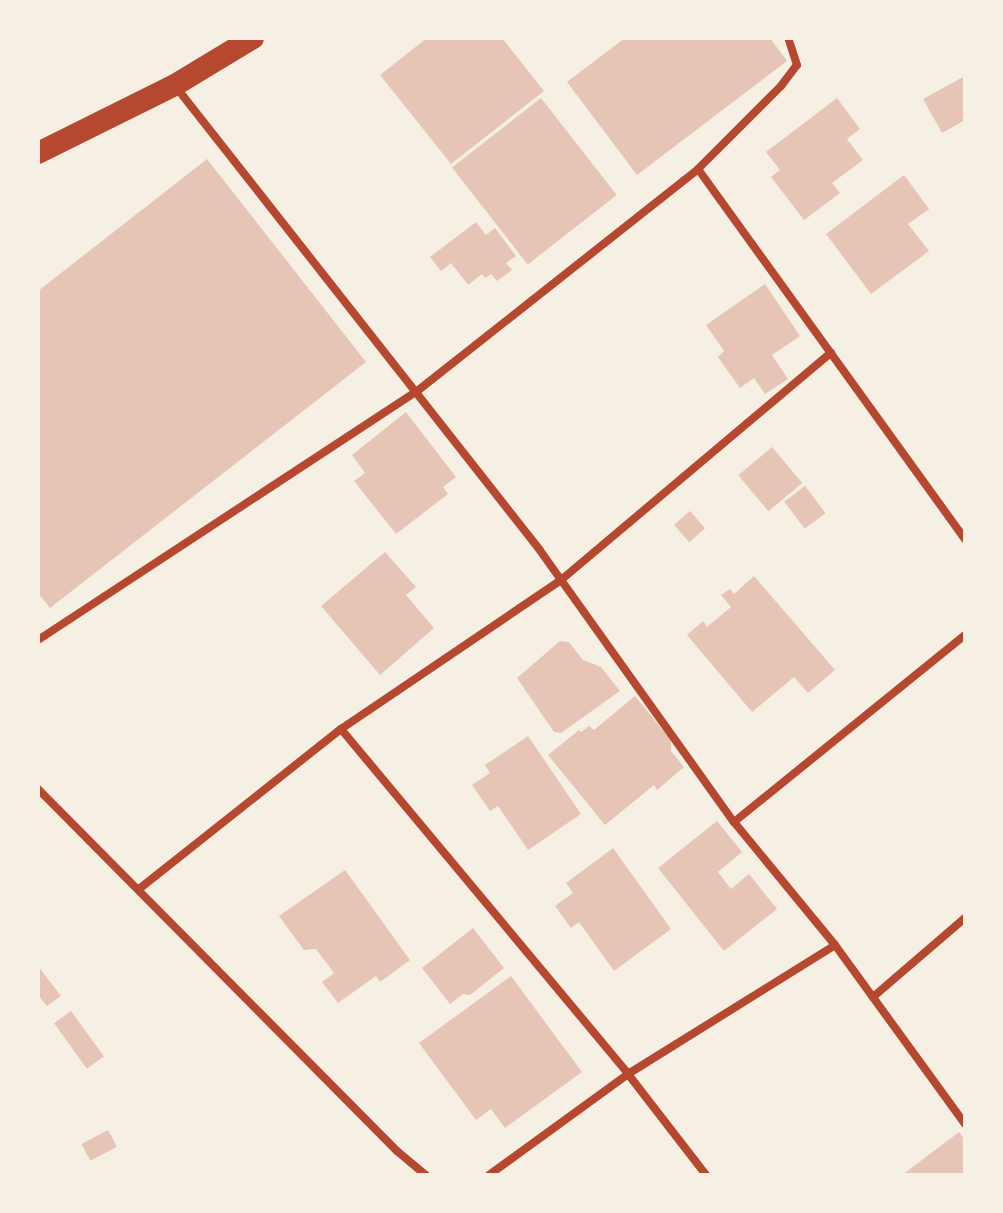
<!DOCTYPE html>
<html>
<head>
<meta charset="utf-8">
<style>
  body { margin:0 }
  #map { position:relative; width:1003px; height:1213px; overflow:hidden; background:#f6efe4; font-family:"Archivo Narrow",sans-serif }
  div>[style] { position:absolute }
  .building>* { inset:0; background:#e6c5b7; transform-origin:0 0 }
  .minor>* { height:8px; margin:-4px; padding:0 4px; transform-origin:4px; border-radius:4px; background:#b5482f }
  .trunk>* { height:22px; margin:-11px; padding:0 11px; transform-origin:11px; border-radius:11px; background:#b5482f }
  span { translate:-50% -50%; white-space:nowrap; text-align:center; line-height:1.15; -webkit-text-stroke:6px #f6efe4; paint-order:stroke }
  .frame { position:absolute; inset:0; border:40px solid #f6efe4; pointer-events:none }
</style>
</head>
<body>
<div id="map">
  <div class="building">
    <i style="clip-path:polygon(427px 38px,502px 38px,544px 91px,451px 164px,380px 75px)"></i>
    <i style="clip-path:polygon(625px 38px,770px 38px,787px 61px,637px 175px,567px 82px)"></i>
    <i style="clip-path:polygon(965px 76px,965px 120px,942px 133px,923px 99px)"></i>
    <i style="left:541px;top:98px;width:123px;height:113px;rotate:52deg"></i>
    <i style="clip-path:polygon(837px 98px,860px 129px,847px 139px,863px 160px,832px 183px,840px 193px,804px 220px,771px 177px,780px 170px,766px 152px)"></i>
    <i style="clip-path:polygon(207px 159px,366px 362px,50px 608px,38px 593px,38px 291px)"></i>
    <i style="clip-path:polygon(904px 175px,929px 209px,908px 224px,929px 251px,871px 294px,826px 234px)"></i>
    <i style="clip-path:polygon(476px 222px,486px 235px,495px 228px,516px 256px,506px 263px,512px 270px,497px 281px,491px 274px,485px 278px,482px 274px,468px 285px,451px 263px,441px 271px,430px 257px)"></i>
    <i style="clip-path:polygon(765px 284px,800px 336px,772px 355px,788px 379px,765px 394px,754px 378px,740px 388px,718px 357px,724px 351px,706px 325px)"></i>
    <i style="clip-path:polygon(406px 412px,456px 477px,443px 487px,448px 494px,396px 534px,354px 481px,365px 473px,352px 455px)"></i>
    <i style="left:772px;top:447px;width:47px;height:44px;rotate:50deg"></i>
    <i style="left:805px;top:486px;width:34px;height:26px;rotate:53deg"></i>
    <i style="left:690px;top:511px;width:23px;height:21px;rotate:49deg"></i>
    <i style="clip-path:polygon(385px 552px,416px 587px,406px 595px,434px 628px,380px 675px,321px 606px)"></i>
    <i style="clip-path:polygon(754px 576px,835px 670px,808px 693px,794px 677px,752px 712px,687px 635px,703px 621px,707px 627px,731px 607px,721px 595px,730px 589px,734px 594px)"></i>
    <i style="clip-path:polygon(560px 641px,569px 642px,583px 660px,601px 667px,620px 691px,561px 733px,554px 732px,517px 678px)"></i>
    <i style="clip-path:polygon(635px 696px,671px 740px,671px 751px,684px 767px,657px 790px,654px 785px,605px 825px,548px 755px,579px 730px,581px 732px,589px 726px,594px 730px)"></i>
    <i style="clip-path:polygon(528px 736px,581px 814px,528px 850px,498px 806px,490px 811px,472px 785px,490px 773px,485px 765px)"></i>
    <i style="clip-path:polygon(717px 821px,742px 852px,718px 872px,731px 889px,749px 874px,777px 909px,724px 951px,658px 868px)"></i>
    <i style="clip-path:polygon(613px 848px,671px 929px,614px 971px,579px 922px,571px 928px,555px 906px,573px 893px,566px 883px)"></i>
    <i style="clip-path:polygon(345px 870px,410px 960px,380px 982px,376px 976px,338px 1003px,322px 982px,334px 973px,316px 949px,304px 950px,279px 916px)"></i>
    <i style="clip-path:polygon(473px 928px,504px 968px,470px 995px,463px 994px,450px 1004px,422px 968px)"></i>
    <i style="clip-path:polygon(38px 966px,61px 996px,47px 1006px,38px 995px)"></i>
    <i style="clip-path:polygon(511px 976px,582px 1072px,505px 1128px,491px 1109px,476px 1120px,419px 1043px)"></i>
    <i style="left:71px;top:1011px;width:56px;height:21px;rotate:54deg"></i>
    <i style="left:108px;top:1130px;width:19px;height:30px;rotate:62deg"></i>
    <i style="clip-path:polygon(959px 1132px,965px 1140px,965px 1175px,902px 1175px)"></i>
  </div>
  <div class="minor">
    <i style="left:176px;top:87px;width:588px;rotate:51.84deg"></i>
    <i style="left:539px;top:549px;width:335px;rotate:54.5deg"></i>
    <i style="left:734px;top:822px;width:159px;rotate:50.6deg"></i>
    <i style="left:835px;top:945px;width:221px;rotate:54deg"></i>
    <i style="left:698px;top:169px;width:117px;rotate:-45deg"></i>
    <i style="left:781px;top:86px;width:26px;rotate:-53deg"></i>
    <i style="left:797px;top:65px;width:28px;rotate:-108deg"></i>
    <i style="left:38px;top:640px;width:452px;rotate:-33.3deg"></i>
    <i style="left:416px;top:392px;width:360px;rotate:-38.3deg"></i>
    <i style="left:698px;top:169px;width:456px;rotate:54.2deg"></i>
    <i style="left:341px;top:729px;width:449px;rotate:50.2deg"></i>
    <i style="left:628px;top:1074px;width:128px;rotate:52.3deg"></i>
    <i style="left:38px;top:789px;width:510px;rotate:45.24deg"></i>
    <i style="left:397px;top:1151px;width:38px;rotate:40deg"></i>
    <i style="left:734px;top:822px;width:297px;rotate:-39deg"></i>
    <i style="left:139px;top:889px;width:258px;rotate:-38.4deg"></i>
    <i style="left:341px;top:729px;width:266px;rotate:-34.1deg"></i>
    <i style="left:561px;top:580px;width:353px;rotate:-40.1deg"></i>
    <i style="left:873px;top:997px;width:121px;rotate:-40.7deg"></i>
    <i style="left:489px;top:1175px;width:172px;rotate:-36deg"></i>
    <i style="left:628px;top:1074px;width:244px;rotate:-31.9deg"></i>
  </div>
  <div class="trunk">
    <i style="left:38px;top:153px;width:153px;rotate:-26.4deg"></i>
    <i style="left:175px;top:85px;width:91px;rotate:-31.1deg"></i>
  </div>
  <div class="frame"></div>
</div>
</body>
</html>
